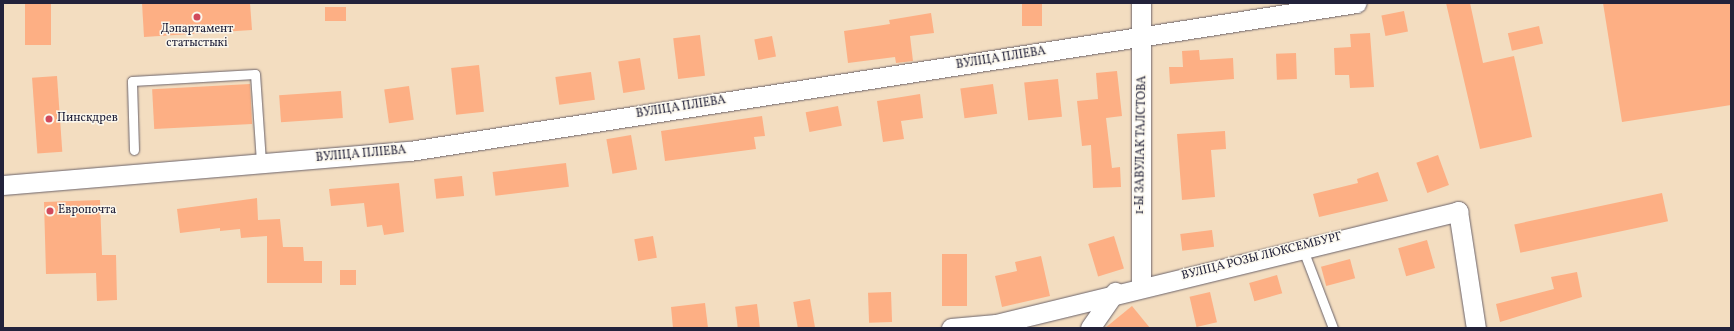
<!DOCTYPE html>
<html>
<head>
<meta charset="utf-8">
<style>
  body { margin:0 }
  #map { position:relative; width:1734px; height:331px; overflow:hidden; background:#f3ddc0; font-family:Vollkorn,serif }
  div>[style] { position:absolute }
  .building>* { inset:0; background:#fdaf84; transform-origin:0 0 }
  .roads { filter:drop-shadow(0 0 1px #6b636a) drop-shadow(0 0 1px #6b636a) }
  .lane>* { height:9px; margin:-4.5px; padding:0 4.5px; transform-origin:4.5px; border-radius:4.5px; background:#fff }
  .street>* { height:19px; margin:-9.5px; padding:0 9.5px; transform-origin:9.5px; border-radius:9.5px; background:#fff }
  .dots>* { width:11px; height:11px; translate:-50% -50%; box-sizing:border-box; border:2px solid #fbf7ec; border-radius:50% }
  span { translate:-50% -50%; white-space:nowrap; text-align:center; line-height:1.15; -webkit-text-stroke:3px #fbf7ec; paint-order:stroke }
  .poi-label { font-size:12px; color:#22223b }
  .left { translate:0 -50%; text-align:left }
  .street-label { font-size:12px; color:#22223b }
  .frame { position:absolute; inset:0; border:4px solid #22223b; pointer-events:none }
</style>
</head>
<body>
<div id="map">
  <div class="building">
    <i style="left:25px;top:3px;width:26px;height:42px"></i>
    <i style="clip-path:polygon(142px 3px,250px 3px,252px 30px,144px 37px)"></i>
    <i style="left:1022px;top:3px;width:20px;height:23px"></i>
    <i style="clip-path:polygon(1446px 3px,1470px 3px,1483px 63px,1514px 56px,1532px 137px,1480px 149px)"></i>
    <i style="clip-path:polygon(1603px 3px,1731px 3px,1731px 105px,1622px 122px)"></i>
    <i style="left:346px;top:7px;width:14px;height:21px;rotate:90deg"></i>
    <i style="left:1404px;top:11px;width:21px;height:23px;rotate:79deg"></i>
    <i style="clip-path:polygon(931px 13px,934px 33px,910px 36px,913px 61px,896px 63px,895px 57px,848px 63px,844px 31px,890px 24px,889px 20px)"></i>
    <i style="left:1539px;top:26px;width:18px;height:32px;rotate:77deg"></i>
    <i style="clip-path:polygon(1370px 33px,1374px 87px,1350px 88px,1349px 75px,1335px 75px,1334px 48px,1351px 47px,1350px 34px)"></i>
    <i style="left:700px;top:35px;width:41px;height:27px;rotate:83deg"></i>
    <i style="left:772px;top:36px;width:21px;height:18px;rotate:79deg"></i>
    <i style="clip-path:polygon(1199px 50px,1200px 60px,1233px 58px,1234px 79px,1170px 84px,1169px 67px,1183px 67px,1182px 51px)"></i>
    <i style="left:1296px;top:53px;width:26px;height:20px;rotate:88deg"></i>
    <i style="left:640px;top:58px;width:32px;height:22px;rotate:81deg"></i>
    <i style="left:479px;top:65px;width:47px;height:28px;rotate:84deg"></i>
    <i style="clip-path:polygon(1117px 71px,1122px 116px,1106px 118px,1112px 168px,1120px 167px,1121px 187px,1093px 188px,1091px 145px,1082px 146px,1077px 101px,1098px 99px,1096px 73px)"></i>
    <i style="left:591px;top:72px;width:28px;height:36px;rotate:82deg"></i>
    <i style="left:57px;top:76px;width:76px;height:25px;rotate:86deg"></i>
    <i style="left:1058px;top:79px;width:38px;height:34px;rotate:84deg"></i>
    <i style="left:250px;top:84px;width:40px;height:98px;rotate:87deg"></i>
    <i style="left:993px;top:84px;width:30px;height:33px;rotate:82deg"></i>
    <i style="left:409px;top:86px;width:34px;height:25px;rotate:82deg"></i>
    <i style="left:341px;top:91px;width:27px;height:62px;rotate:86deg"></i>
    <i style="clip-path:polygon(920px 94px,923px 118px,901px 121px,904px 139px,883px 142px,877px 101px)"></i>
    <i style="left:838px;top:106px;width:20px;height:33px;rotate:79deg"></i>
    <i style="clip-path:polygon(762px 116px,765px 136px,754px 137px,756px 149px,665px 161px,661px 131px)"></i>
    <i style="clip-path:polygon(1225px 131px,1226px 149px,1211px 150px,1215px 197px,1182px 200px,1177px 134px)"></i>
    <i style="left:631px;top:135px;width:35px;height:25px;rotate:80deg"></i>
    <i style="left:1438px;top:155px;width:32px;height:23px;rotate:70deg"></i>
    <i style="left:566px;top:163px;width:24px;height:74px;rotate:83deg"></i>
    <i style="clip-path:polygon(1378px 172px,1388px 201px,1319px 217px,1313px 194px,1358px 183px,1357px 179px)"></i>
    <i style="left:462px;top:176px;width:20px;height:28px;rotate:84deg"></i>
    <i style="clip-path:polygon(399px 183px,404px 232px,384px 235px,382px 225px,367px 227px,364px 203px,331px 206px,329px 189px)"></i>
    <i style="left:1662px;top:193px;width:29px;height:151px;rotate:78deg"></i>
    <i style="clip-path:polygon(257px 198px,258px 220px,280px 219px,283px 247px,303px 247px,304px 261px,322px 261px,322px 283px,267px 283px,267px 236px,241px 238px,240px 229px,220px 231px,220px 228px,180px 233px,177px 209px)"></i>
    <i style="clip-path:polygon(100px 200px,102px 255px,116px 255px,117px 300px,97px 301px,96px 273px,46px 274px,44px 202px)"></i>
    <i style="left:1212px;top:230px;width:17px;height:32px;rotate:83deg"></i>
    <i style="left:653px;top:236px;width:22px;height:19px;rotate:80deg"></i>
    <i style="left:1114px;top:236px;width:34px;height:27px;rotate:73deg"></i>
    <i style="left:1427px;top:240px;width:29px;height:30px;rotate:74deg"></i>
    <i style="left:942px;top:254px;width:25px;height:52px"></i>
    <i style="clip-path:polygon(1041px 256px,1050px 296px,1002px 307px,995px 276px,1017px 271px,1015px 262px)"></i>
    <i style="left:1350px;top:259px;width:20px;height:30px;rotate:75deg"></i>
    <i style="left:340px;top:270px;width:16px;height:15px"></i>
    <i style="clip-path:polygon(1577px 272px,1582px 297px,1500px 322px,1496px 304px,1554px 289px,1551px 277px)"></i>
    <i style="left:1277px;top:275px;width:19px;height:29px;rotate:74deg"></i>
    <i style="left:891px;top:292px;width:30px;height:23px;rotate:88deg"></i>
    <i style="left:1210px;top:292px;width:31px;height:21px;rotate:77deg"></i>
    <i style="left:810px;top:299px;width:29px;height:17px;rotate:80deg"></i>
    <i style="clip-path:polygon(705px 303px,708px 328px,673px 328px,671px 307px)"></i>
    <i style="left:757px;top:304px;width:24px;height:22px;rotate:83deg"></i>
    <i style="clip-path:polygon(1132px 306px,1150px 328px,1105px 328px)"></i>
  </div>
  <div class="roads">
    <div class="lane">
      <i style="left:134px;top:150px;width:69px;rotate:-91.7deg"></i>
      <i style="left:132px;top:81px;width:123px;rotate:-3.3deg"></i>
      <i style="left:255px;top:74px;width:89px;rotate:86.1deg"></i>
      <i style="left:1302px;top:247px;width:87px;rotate:69.1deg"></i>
    </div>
    <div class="street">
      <i style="left:3px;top:185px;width:408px;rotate:-4.8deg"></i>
      <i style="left:410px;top:151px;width:958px;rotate:-8.89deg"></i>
      <i style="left:1141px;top:286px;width:283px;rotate:-90deg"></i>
      <i style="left:951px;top:328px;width:45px;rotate:-5.1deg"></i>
      <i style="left:996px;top:324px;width:476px;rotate:-13.7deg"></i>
      <i style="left:1458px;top:211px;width:118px;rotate:81.3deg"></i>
      <i style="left:1090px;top:328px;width:44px;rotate:-55.2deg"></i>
    </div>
  </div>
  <div class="dots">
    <i style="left:197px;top:17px;background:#d1495b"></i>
    <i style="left:49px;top:119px;background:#d1495b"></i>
    <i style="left:50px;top:211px;background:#d1495b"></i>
  </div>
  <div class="poi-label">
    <span style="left:197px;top:37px">Дэпартамент<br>статыстыкі</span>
    <span class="left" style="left:57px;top:119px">Пинскдрев</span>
    <span class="left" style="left:58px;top:211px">Европочта</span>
  </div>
  <div class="street-label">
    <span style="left:1001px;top:59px;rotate:-9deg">ВУЛІЦА ПЛІЕВА</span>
    <span style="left:681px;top:108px;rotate:-9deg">ВУЛІЦА ПЛІЕВА</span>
    <span style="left:1142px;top:145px;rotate:-89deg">1-Ы ЗАВУЛАК ТАЛСТОВА</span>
    <span style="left:361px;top:155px;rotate:-5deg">ВУЛІЦА ПЛІЕВА</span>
    <span style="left:1262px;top:257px;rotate:-14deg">ВУЛІЦА РОЗЫ ЛЮКСЕМБУРГ</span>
  </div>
  <div class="frame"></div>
</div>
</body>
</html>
